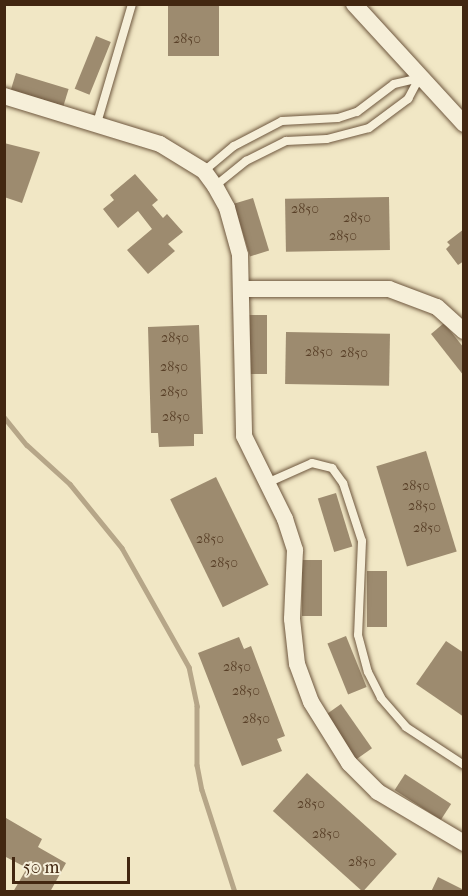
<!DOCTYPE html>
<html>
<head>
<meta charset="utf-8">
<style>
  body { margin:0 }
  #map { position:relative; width:468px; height:896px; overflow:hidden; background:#f1e7c5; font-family:"IM FELL French Canon",serif }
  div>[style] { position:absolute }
  .stream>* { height:4.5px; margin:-2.25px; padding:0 2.25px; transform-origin:2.25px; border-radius:2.25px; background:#b6a688 }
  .building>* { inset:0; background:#9d8b6f; transform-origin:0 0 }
  .roads { filter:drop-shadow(0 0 2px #6e573e) drop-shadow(0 0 2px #6e573e) }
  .service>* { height:8px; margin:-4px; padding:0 4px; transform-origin:4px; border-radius:4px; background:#f6efd9 }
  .minor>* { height:16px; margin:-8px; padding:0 8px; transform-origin:8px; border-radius:8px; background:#f6efd9 }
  span { translate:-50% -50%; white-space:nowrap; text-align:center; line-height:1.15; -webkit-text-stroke:6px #f6efd9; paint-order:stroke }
  .number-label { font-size:14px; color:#594028 }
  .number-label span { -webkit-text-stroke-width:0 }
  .frame { position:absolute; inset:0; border:6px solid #422711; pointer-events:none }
  .scale { position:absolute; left:12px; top:857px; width:118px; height:27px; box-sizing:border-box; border:3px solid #422711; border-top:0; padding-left:8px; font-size:18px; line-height:21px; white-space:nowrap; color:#422711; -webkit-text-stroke:4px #f6efd9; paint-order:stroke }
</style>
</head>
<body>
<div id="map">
  <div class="stream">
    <i style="left:4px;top:417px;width:36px;rotate:51deg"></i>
    <i style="left:27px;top:445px;width:58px;rotate:42.2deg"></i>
    <i style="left:70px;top:484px;width:82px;rotate:50.9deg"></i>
    <i style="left:122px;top:548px;width:137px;rotate:60.6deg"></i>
    <i style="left:189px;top:667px;width:40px;rotate:78deg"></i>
    <i style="left:197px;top:706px;width:59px;rotate:90deg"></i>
    <i style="left:197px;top:765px;width:25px;rotate:79deg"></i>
    <i style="left:202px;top:790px;width:107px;rotate:72.1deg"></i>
  </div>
  <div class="building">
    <i style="left:168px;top:4px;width:51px;height:52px"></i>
    <i style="left:96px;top:36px;width:16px;height:57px;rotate:22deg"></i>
    <i style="left:16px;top:73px;width:55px;height:18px;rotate:17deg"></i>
    <i style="clip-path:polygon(4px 143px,40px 152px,22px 203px,4px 197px)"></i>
    <i style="clip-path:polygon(135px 174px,158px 200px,152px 205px,163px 218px,167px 214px,183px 232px,168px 244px,175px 251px,148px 274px,127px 250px,152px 229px,138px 211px,118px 228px,103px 209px,114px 200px,110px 195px)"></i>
    <i style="left:389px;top:197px;width:53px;height:104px;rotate:89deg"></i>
    <i style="left:253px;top:198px;width:55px;height:20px;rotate:73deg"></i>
    <i style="clip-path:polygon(464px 229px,464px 261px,458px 265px,446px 249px,450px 245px,447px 242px)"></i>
    <i style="left:247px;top:315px;width:20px;height:59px"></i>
    <i style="clip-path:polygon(444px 323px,464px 348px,464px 376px,431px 334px)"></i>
    <i style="clip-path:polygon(199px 325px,203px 434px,194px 434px,194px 446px,159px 447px,158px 433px,151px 433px,148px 327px)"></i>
    <i style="left:286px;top:332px;width:104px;height:52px;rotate:1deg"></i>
    <i style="left:426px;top:451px;width:105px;height:52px;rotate:73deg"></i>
    <i style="left:216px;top:477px;width:120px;height:51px;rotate:64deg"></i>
    <i style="left:336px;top:493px;width:56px;height:19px;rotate:73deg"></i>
    <i style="left:302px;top:560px;width:20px;height:56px"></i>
    <i style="left:367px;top:571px;width:20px;height:56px"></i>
    <i style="left:346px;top:636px;width:55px;height:20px;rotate:68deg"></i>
    <i style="clip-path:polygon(239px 637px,244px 649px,251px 646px,285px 736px,277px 739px,282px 751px,242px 766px,198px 653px)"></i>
    <i style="clip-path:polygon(446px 641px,464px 653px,464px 717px,416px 684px)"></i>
    <i style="left:341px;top:704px;width:54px;height:19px;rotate:55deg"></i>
    <i style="left:307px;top:773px;width:121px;height:51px;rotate:42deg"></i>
    <i style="left:405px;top:774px;width:55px;height:19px;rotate:33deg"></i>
    <i style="clip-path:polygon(6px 818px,42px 839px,38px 847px,66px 863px,50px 892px,13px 892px,27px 868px,4px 856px)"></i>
    <i style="clip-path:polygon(438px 877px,464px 890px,464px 892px,431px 892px)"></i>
  </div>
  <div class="roads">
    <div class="service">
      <i style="left:97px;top:123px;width:124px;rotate:-73.6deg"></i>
      <i style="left:204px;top:171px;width:39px;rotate:-40deg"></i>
      <i style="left:234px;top:146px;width:54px;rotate:-27.5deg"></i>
      <i style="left:282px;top:121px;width:56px;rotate:-3.1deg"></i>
      <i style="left:338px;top:118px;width:20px;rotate:-18deg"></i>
      <i style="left:357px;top:112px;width:46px;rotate:-37.1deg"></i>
      <i style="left:394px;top:84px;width:26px;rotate:-13deg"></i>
      <i style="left:215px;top:186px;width:40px;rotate:-39deg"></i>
      <i style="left:246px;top:161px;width:45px;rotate:-26.6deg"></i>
      <i style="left:286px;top:141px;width:41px;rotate:-2.8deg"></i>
      <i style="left:327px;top:139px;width:43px;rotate:-14.7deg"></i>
      <i style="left:369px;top:128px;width:49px;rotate:-36.6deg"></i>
      <i style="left:408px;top:99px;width:24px;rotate:-62deg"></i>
      <i style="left:267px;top:483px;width:49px;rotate:-24deg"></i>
      <i style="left:312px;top:463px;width:21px;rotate:14deg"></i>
      <i style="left:332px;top:468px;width:19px;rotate:54deg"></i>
      <i style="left:343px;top:483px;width:61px;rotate:71.9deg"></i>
      <i style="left:362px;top:541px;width:94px;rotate:92.4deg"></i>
      <i style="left:358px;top:635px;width:38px;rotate:75deg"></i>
      <i style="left:368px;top:672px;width:29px;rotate:63deg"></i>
      <i style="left:381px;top:698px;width:38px;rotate:49deg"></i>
      <i style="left:406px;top:727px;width:69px;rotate:33.2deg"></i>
    </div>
    <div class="minor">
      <i style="left:354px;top:4px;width:163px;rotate:47.5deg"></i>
      <i style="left:4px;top:96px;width:163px;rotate:17.1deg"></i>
      <i style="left:160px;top:144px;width:52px;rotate:31.5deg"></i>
      <i style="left:204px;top:171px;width:19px;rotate:54deg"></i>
      <i style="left:215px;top:186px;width:25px;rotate:61deg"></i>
      <i style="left:227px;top:208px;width:49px;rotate:74.5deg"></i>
      <i style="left:240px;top:255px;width:181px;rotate:88.7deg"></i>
      <i style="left:244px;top:436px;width:93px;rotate:63.7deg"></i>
      <i style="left:285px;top:519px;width:33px;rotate:72deg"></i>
      <i style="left:295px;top:550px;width:69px;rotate:92.5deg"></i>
      <i style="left:292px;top:619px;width:45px;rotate:83.7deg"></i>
      <i style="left:297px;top:664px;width:40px;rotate:69.8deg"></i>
      <i style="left:311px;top:702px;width:72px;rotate:58.1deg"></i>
      <i style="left:349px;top:763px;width:41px;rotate:45deg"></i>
      <i style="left:378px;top:792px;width:100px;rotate:30.7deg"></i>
      <i style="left:242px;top:289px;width:147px"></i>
      <i style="left:389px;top:289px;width:51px;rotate:20.6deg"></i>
      <i style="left:437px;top:307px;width:36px;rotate:42deg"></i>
    </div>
  </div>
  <div class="number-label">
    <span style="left:187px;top:39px">2850</span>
    <span style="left:305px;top:209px">2850</span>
    <span style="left:357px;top:218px">2850</span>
    <span style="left:343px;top:236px">2850</span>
    <span style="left:175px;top:338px">2850</span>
    <span style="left:319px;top:352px">2850</span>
    <span style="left:354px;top:353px">2850</span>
    <span style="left:174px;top:367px">2850</span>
    <span style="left:174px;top:392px">2850</span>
    <span style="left:176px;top:417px">2850</span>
    <span style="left:416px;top:486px">2850</span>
    <span style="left:422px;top:506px">2850</span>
    <span style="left:427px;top:528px">2850</span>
    <span style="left:210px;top:539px">2850</span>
    <span style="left:224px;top:563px">2850</span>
    <span style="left:237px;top:667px">2850</span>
    <span style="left:246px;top:691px">2850</span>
    <span style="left:256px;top:719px">2850</span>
    <span style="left:311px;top:804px">2850</span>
    <span style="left:326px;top:834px">2850</span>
    <span style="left:362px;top:862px">2850</span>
  </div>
  <div class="frame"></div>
  <div class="scale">50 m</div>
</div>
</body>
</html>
